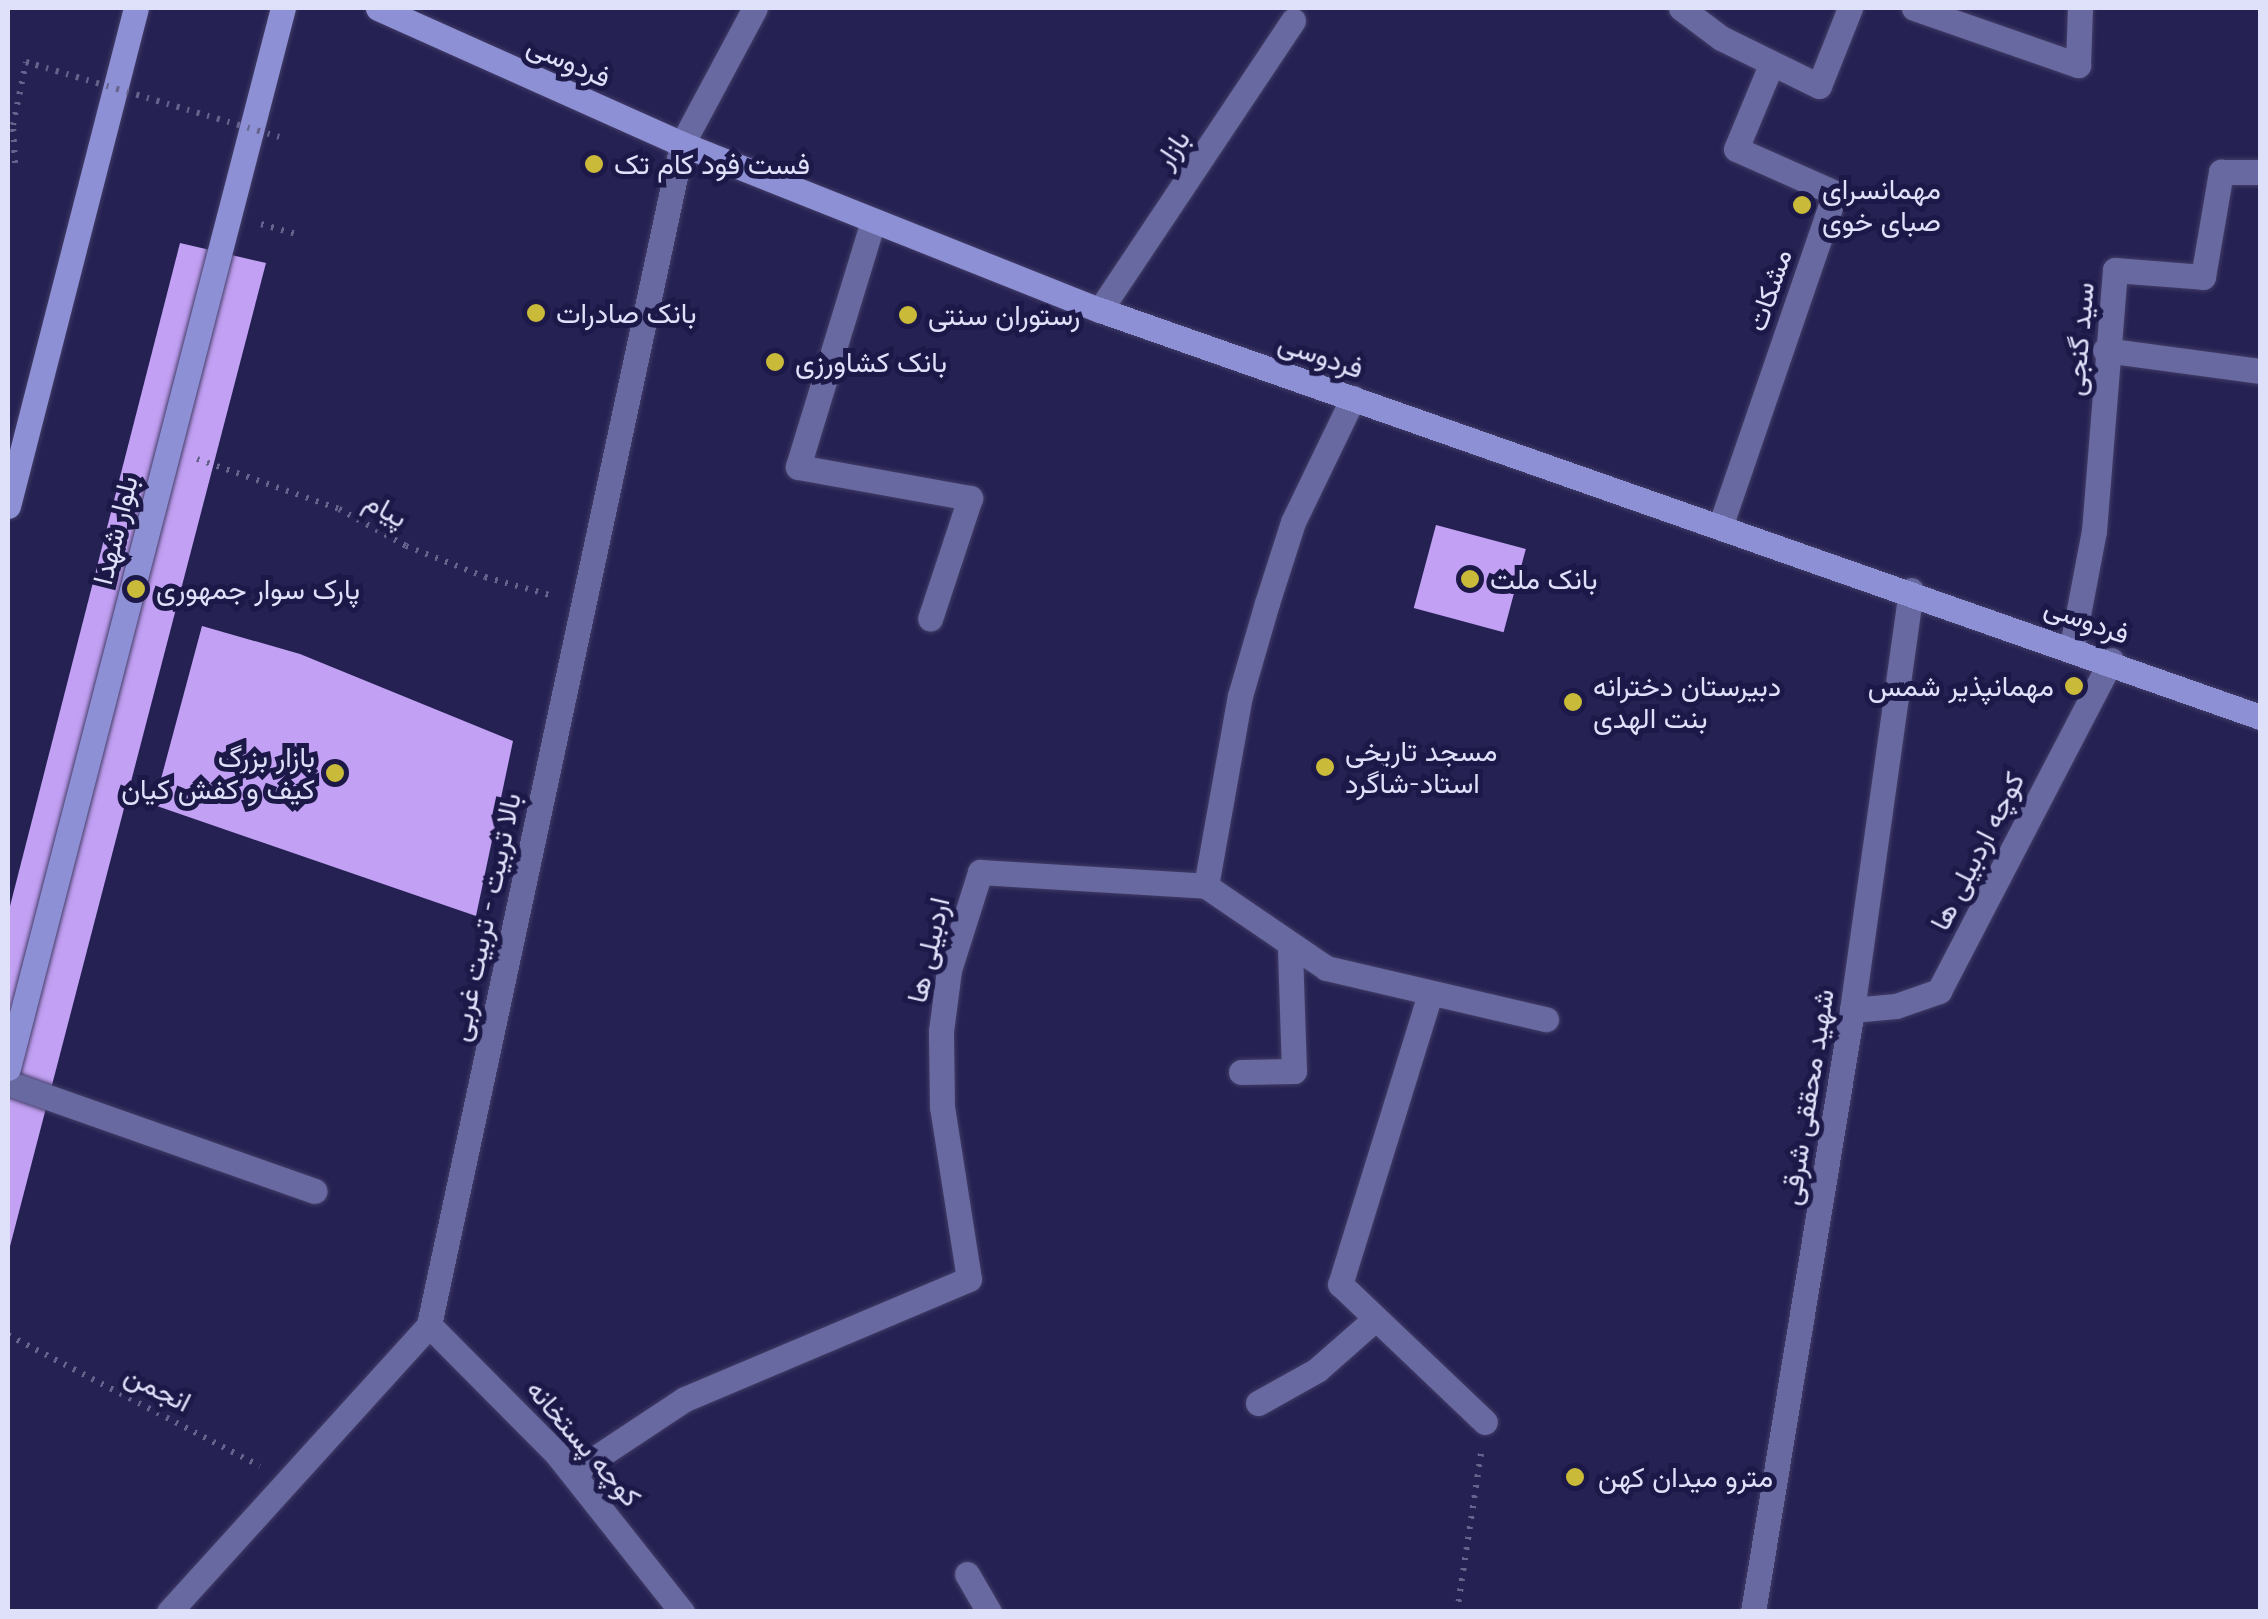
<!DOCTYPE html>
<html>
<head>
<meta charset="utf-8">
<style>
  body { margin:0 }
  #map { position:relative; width:2268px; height:1619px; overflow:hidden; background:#252253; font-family:Quicksand,Vazirmatn,sans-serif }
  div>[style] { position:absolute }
  .building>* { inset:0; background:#c2a0f3; transform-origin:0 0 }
  .path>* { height:6px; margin-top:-3px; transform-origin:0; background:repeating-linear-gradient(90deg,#66648d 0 2.5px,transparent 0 10.5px) }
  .roads { filter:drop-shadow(0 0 2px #423c66) drop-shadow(0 0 2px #423c66) }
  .minor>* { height:25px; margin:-12.5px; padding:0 12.5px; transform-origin:12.5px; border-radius:12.5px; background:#6869a0 }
  .major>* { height:25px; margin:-12.5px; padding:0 12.5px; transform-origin:12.5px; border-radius:12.5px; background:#8e90d5 }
  .path-bridge>* { height:6px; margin-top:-3px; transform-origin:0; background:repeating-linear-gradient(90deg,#66648d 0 2.5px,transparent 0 10.5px) }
  .dots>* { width:28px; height:28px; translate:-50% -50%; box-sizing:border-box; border:5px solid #1c1847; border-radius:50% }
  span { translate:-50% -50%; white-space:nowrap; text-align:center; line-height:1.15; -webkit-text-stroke:10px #1c1847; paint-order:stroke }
  .street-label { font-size:28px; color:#dfe1fa }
  .poi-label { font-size:28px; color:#dfe1fa }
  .left { translate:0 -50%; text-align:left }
  .right { translate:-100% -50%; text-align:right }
  .frame { position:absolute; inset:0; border:10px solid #dfe1fa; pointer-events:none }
</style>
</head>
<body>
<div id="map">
  <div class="building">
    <i style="clip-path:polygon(180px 243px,266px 263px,8px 1254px,8px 914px)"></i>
    <i style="left:1436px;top:525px;width:93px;height:86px;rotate:15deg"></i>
    <i style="clip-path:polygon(202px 626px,300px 654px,513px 741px,476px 916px,154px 805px)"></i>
  </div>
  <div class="path">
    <i style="left:15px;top:163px;width:38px;rotate:-93deg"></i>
    <i style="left:13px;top:125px;width:64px;rotate:-78.3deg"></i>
    <i style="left:261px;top:224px;width:36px;rotate:16deg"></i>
    <i style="left:197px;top:459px;width:151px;rotate:19.4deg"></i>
    <i style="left:339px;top:509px;width:77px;rotate:28.9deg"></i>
    <i style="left:406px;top:546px;width:85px;rotate:21.4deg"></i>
    <i style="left:485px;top:577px;width:71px;rotate:15.6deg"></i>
    <i style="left:8px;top:1335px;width:284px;rotate:27.5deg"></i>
    <i style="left:1457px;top:1612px;width:161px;rotate:-81.4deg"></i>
  </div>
  <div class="roads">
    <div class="minor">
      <i style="left:1681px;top:8px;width:50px;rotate:36.9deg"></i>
      <i style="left:1721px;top:38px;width:109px;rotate:26.1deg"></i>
      <i style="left:1819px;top:86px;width:84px;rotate:-68.3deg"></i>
      <i style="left:1914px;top:8px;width:174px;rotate:19.2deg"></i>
      <i style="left:2078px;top:65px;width:57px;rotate:-88deg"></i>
      <i style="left:873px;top:221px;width:257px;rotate:107deg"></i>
      <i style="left:798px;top:467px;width:175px;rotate:10.2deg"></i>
      <i style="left:970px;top:498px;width:127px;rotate:108.3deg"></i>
      <i style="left:1100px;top:310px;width:348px;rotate:-56.3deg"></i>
      <i style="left:2105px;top:350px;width:156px;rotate:7.7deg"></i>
      <i style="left:1720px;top:527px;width:353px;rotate:-71deg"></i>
      <i style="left:1835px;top:193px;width:108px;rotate:-156deg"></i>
      <i style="left:1736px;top:149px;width:91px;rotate:-67.4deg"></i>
      <i style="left:2072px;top:646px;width:117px;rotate:-79.2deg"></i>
      <i style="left:2094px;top:531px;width:262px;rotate:-85.4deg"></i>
      <i style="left:2115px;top:270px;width:88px;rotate:4.5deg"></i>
      <i style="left:2203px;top:277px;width:107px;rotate:-80.3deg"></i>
      <i style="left:2221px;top:172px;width:39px"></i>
      <i style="left:1206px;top:886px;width:193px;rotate:-79.9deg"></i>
      <i style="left:1240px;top:696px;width:97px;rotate:-73.8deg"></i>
      <i style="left:1267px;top:603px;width:85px;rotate:-72.2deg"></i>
      <i style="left:1293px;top:522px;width:138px;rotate:-64.2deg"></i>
      <i style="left:1430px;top:994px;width:304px;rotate:107.2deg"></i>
      <i style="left:1340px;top:1284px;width:200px;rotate:43.6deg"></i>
      <i style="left:1852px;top:1010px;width:44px;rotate:-5.2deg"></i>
      <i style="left:1896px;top:1006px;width:46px;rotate:-19.2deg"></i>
      <i style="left:1939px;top:991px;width:373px;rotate:-62.5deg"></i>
      <i style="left:1241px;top:1072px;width:53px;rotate:-1.1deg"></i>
      <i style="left:1294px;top:1071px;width:122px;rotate:-91.9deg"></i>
      <i style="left:8px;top:1083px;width:325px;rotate:19.4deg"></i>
      <i style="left:429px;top:1325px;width:180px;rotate:45.2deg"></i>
      <i style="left:556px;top:1453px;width:203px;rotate:51.6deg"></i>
      <i style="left:1258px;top:1403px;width:68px;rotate:-29.2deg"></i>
      <i style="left:1317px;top:1370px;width:77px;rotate:-41.3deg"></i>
      <i style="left:573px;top:1473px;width:134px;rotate:-33.5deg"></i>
      <i style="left:685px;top:1399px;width:308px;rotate:-22.9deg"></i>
      <i style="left:969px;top:1279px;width:174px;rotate:-98.9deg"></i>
      <i style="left:942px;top:1107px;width:76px;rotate:-90.8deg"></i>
      <i style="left:941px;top:1031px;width:62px;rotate:-82.5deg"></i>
      <i style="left:949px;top:970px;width:103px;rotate:-72.4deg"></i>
      <i style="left:980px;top:872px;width:226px;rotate:3.5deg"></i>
      <i style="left:1206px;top:886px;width:145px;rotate:34.3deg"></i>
      <i style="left:1326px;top:968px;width:226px;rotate:13.1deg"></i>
      <i style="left:967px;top:1574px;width:44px;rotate:59.9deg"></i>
      <i style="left:169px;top:1612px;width:387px;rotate:-47.8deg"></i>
      <i style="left:429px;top:1325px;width:1208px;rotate:-77.91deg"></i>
      <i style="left:682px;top:144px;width:154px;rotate:-61.8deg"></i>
      <i style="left:1753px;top:1612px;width:610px;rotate:-80.66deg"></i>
      <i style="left:1852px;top:1010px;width:424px;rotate:-82deg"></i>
    </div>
    <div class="major">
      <i style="left:378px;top:8px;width:333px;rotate:24.1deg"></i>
      <i style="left:682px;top:144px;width:450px;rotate:21.7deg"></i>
      <i style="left:1100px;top:310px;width:1229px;rotate:19.33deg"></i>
      <i style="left:8px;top:506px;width:514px;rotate:-75.59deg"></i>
      <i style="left:8px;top:1068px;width:1095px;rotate:-75.46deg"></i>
    </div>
  </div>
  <div class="path-bridge">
    <i style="left:26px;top:62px;width:264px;rotate:16.5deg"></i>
  </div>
  <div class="dots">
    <i style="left:594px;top:164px;background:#caba3a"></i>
    <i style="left:1802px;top:205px;background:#caba3a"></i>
    <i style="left:536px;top:313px;background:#caba3a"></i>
    <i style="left:908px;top:315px;background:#caba3a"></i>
    <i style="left:775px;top:362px;background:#caba3a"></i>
    <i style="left:1470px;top:579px;background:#caba3a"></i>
    <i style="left:136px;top:589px;background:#caba3a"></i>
    <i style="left:2074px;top:686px;background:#caba3a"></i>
    <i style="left:1573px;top:702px;background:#caba3a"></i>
    <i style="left:1325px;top:767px;background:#caba3a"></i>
    <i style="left:335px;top:773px;background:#caba3a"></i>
    <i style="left:1575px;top:1477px;background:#caba3a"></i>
  </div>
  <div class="street-label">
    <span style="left:569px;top:61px;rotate:24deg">فردوسی</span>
    <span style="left:1172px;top:149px;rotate:-56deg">بازار</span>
    <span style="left:1769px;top:290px;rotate:-71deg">مشکات</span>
    <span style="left:2079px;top:339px;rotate:-85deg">سید گنجی</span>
    <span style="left:1321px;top:355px;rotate:19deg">فردوسی</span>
    <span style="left:386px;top:509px;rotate:29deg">پیام</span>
    <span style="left:115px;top:530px;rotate:-76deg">بلوار شهدا</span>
    <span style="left:2087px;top:620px;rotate:20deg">فردوسی</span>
    <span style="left:1977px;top:851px;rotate:-63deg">کوچه اردبیلی ها</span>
    <span style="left:485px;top:917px;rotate:-78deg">بالا تربیت - تربیت غربی</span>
    <span style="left:928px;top:950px;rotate:-77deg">اردبیلی ها</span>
    <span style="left:1807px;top:1097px;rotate:-81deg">شهید محققی شرقی</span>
    <span style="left:158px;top:1388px;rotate:27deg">انجمن</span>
    <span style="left:584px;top:1443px;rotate:49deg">کوچه پستخانه</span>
  </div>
  <div class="poi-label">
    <span class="left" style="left:614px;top:164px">فست فود کام تک</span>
    <span class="left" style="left:1822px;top:205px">مهمانسرای<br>صبای خوی</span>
    <span class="left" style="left:556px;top:313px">بانک صادرات</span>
    <span class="left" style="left:928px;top:315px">رستوران سنتی</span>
    <span class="left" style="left:795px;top:362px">بانک کشاورزی</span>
    <span class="left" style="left:1490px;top:579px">بانک ملت</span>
    <span class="left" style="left:156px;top:589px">پارک سوار جمهوری</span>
    <span class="left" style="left:1593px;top:702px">دبیرستان دخترانه<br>بنت الهدی</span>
    <span class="right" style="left:2054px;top:686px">مهمانپذیر شمس</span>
    <span class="left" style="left:1345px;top:767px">مسجد تاریخی<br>استاد-شاگرد</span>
    <span class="right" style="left:315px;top:773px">بازار بزرگ<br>کیف و کفش کیان</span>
    <span class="left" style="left:1598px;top:1477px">مترو میدان کهن</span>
  </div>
  <div class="frame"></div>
</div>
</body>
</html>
